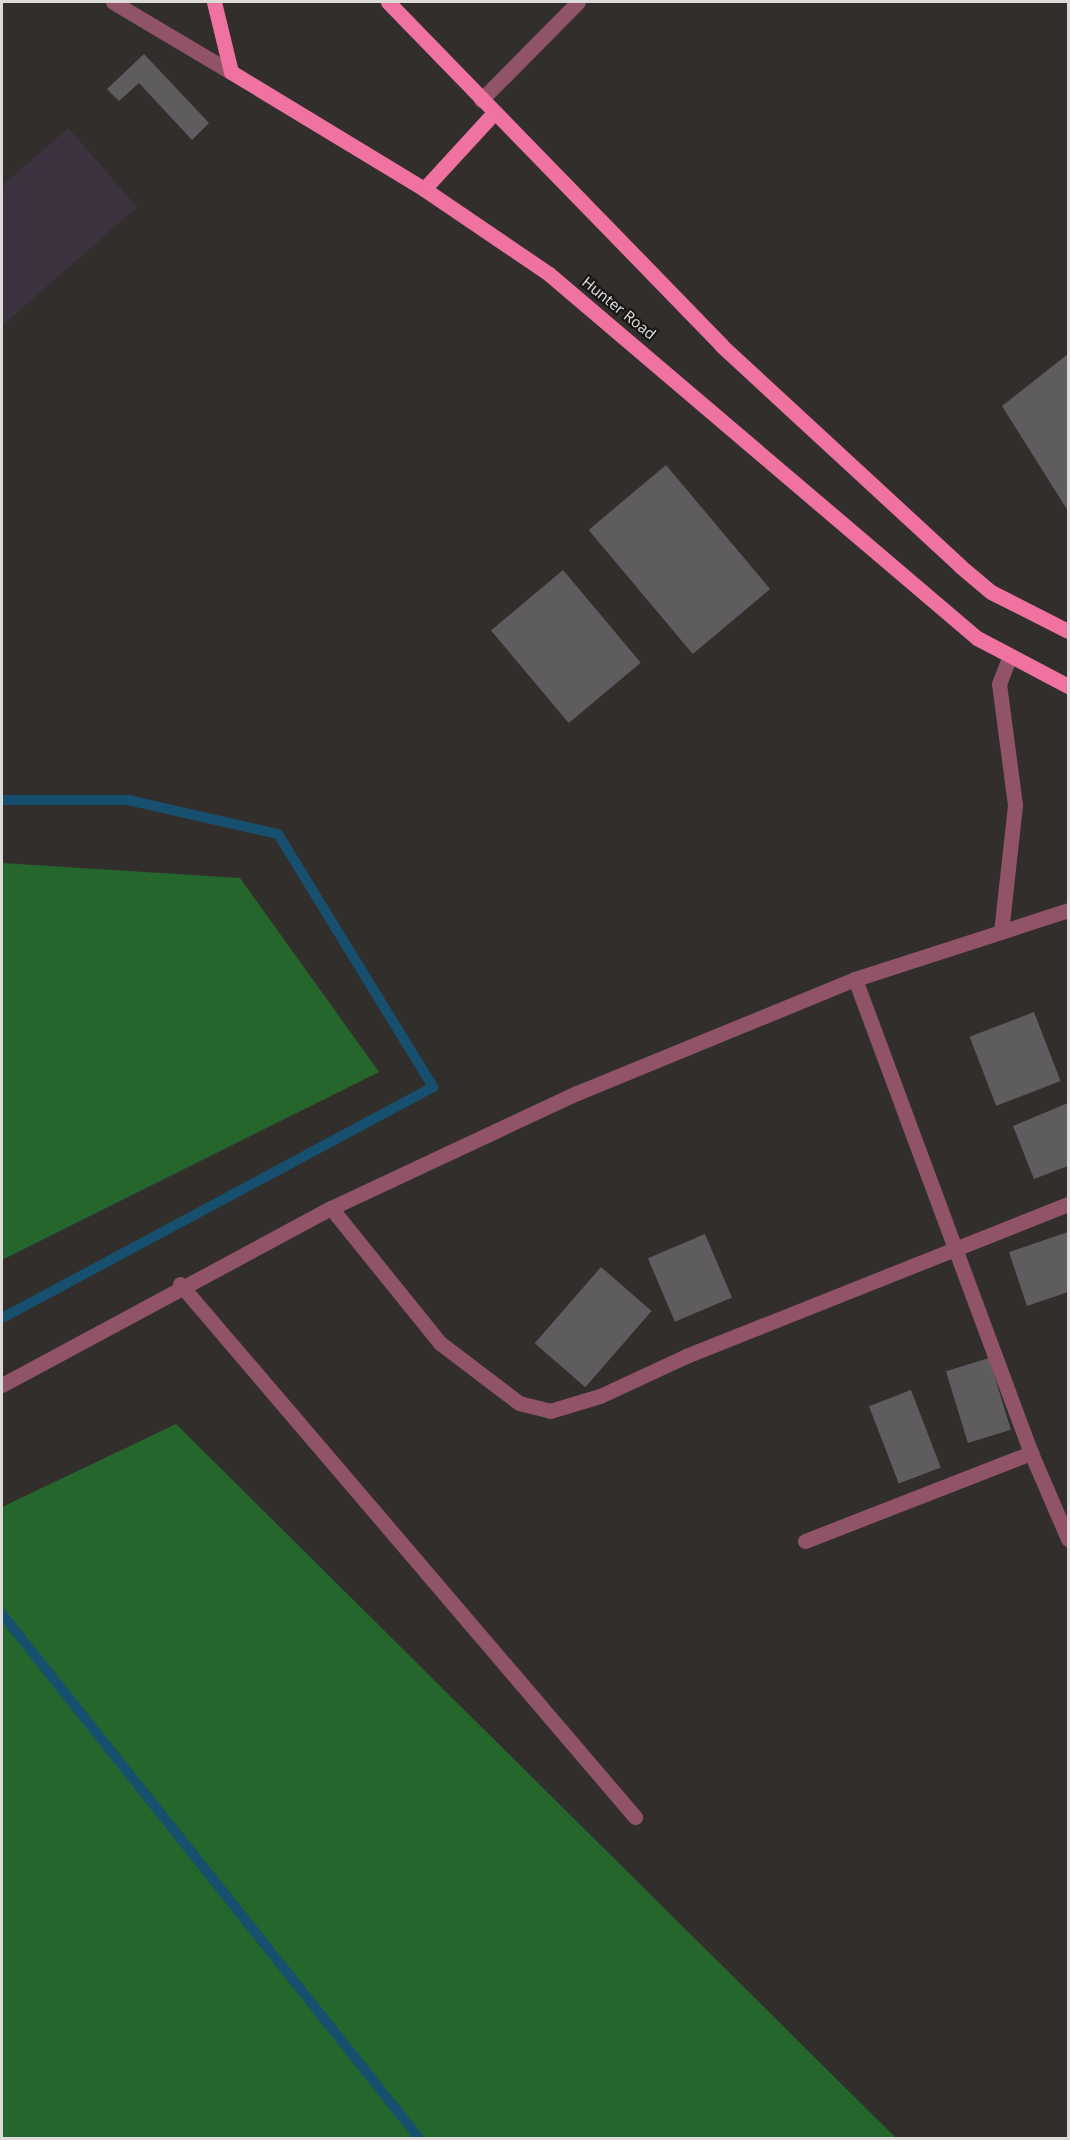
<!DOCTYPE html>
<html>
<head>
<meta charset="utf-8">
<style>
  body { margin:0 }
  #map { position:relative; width:1070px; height:2140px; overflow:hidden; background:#312e2c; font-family:"Noto Sans",sans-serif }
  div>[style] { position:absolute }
  .education>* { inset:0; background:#3d3240 }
  .green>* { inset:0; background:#25662c }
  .stream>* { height:10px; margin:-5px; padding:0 5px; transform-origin:5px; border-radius:5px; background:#174f6e }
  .building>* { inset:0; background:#5f5c5f; transform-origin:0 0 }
  .minor>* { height:15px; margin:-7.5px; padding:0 7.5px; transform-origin:7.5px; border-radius:7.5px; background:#905368 }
  .major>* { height:15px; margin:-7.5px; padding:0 7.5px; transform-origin:7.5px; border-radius:7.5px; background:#ef72a1 }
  span { translate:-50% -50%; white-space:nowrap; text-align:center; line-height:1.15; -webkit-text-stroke:4.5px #181716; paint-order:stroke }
  .street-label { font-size:15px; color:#dddbda }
  .frame { position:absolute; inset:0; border:3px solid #dddbda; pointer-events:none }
</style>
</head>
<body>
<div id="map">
  <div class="education">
    <i style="clip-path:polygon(68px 128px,137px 207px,2px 326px,2px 186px)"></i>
  </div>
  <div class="green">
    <i style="clip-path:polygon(2px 863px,240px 878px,379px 1072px,2px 1260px)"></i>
    <i style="clip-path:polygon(176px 1424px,896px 2138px,2px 2138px,2px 1507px)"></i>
  </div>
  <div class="stream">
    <i style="left:2px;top:800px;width:126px"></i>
    <i style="left:128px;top:800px;width:154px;rotate:12.8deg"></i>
    <i style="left:278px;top:834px;width:297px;rotate:58.5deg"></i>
    <i style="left:433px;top:1087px;width:489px;rotate:151.8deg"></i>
    <i style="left:2px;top:1614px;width:670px;rotate:51.49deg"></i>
  </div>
  <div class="building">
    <i style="clip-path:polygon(144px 54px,209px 123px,192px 140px,139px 83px,119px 101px,107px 89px)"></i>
    <i style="clip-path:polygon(1068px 354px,1068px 511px,1002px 406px)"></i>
    <i style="left:666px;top:465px;width:162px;height:101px;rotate:50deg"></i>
    <i style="left:563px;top:570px;width:121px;height:94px;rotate:50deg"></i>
    <i style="left:1034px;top:1012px;width:74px;height:69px;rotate:69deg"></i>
    <i style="clip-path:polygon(1068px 1103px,1068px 1166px,1034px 1179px,1013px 1126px)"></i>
    <i style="clip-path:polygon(1068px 1232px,1068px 1292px,1027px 1306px,1009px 1252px)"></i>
    <i style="left:705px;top:1234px;width:69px;height:62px;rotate:67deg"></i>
    <i style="left:601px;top:1267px;width:67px;height:101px;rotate:41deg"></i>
    <i style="left:989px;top:1358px;width:75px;height:45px;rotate:73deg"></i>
    <i style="left:911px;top:1390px;width:83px;height:45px;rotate:69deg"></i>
  </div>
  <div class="minor">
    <i style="left:113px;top:2px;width:137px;rotate:30.7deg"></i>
    <i style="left:481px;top:100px;width:138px;rotate:-45.3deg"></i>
    <i style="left:1001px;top:932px;width:128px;rotate:-83.7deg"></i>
    <i style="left:1015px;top:805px;width:122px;rotate:-97.5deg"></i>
    <i style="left:999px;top:684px;width:30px;rotate:-69deg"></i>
    <i style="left:855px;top:979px;width:506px;rotate:69.63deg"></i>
    <i style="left:1031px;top:1453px;width:94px;rotate:66.7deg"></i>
    <i style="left:331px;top:1208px;width:174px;rotate:51.1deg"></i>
    <i style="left:440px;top:1343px;width:99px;rotate:37.2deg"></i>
    <i style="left:519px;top:1403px;width:32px;rotate:14deg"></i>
    <i style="left:550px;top:1411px;width:52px;rotate:-16.7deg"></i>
    <i style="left:600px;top:1396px;width:95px;rotate:-24.9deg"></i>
    <i style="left:686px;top:1356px;width:411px;rotate:-21.7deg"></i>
    <i style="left:180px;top:1284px;width:701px;rotate:49.51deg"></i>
    <i style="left:2px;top:1385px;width:374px;rotate:-28.3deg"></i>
    <i style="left:331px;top:1208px;width:272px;rotate:-25.1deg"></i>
    <i style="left:577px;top:1093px;width:300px;rotate:-22.3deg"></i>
    <i style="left:855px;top:979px;width:224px;rotate:-17.9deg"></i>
    <i style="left:805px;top:1541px;width:243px;rotate:-21.3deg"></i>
  </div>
  <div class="major">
    <i style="left:214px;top:2px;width:72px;rotate:76.3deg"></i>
    <i style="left:231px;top:72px;width:226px;rotate:31.2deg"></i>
    <i style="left:424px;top:189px;width:151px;rotate:34.2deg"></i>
    <i style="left:549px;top:274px;width:562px;rotate:40.38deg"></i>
    <i style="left:977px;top:638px;width:103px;rotate:27.8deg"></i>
    <i style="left:388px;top:2px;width:479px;rotate:45.8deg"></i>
    <i style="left:722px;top:346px;width:324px;rotate:42.7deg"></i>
    <i style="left:960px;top:566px;width:40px;rotate:40deg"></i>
    <i style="left:991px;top:592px;width:86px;rotate:26.9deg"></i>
    <i style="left:424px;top:189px;width:103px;rotate:-47.4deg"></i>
  </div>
  <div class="street-label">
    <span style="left:619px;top:308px;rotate:39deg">Hunter Road</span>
  </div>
  <div class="frame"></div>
</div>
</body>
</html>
